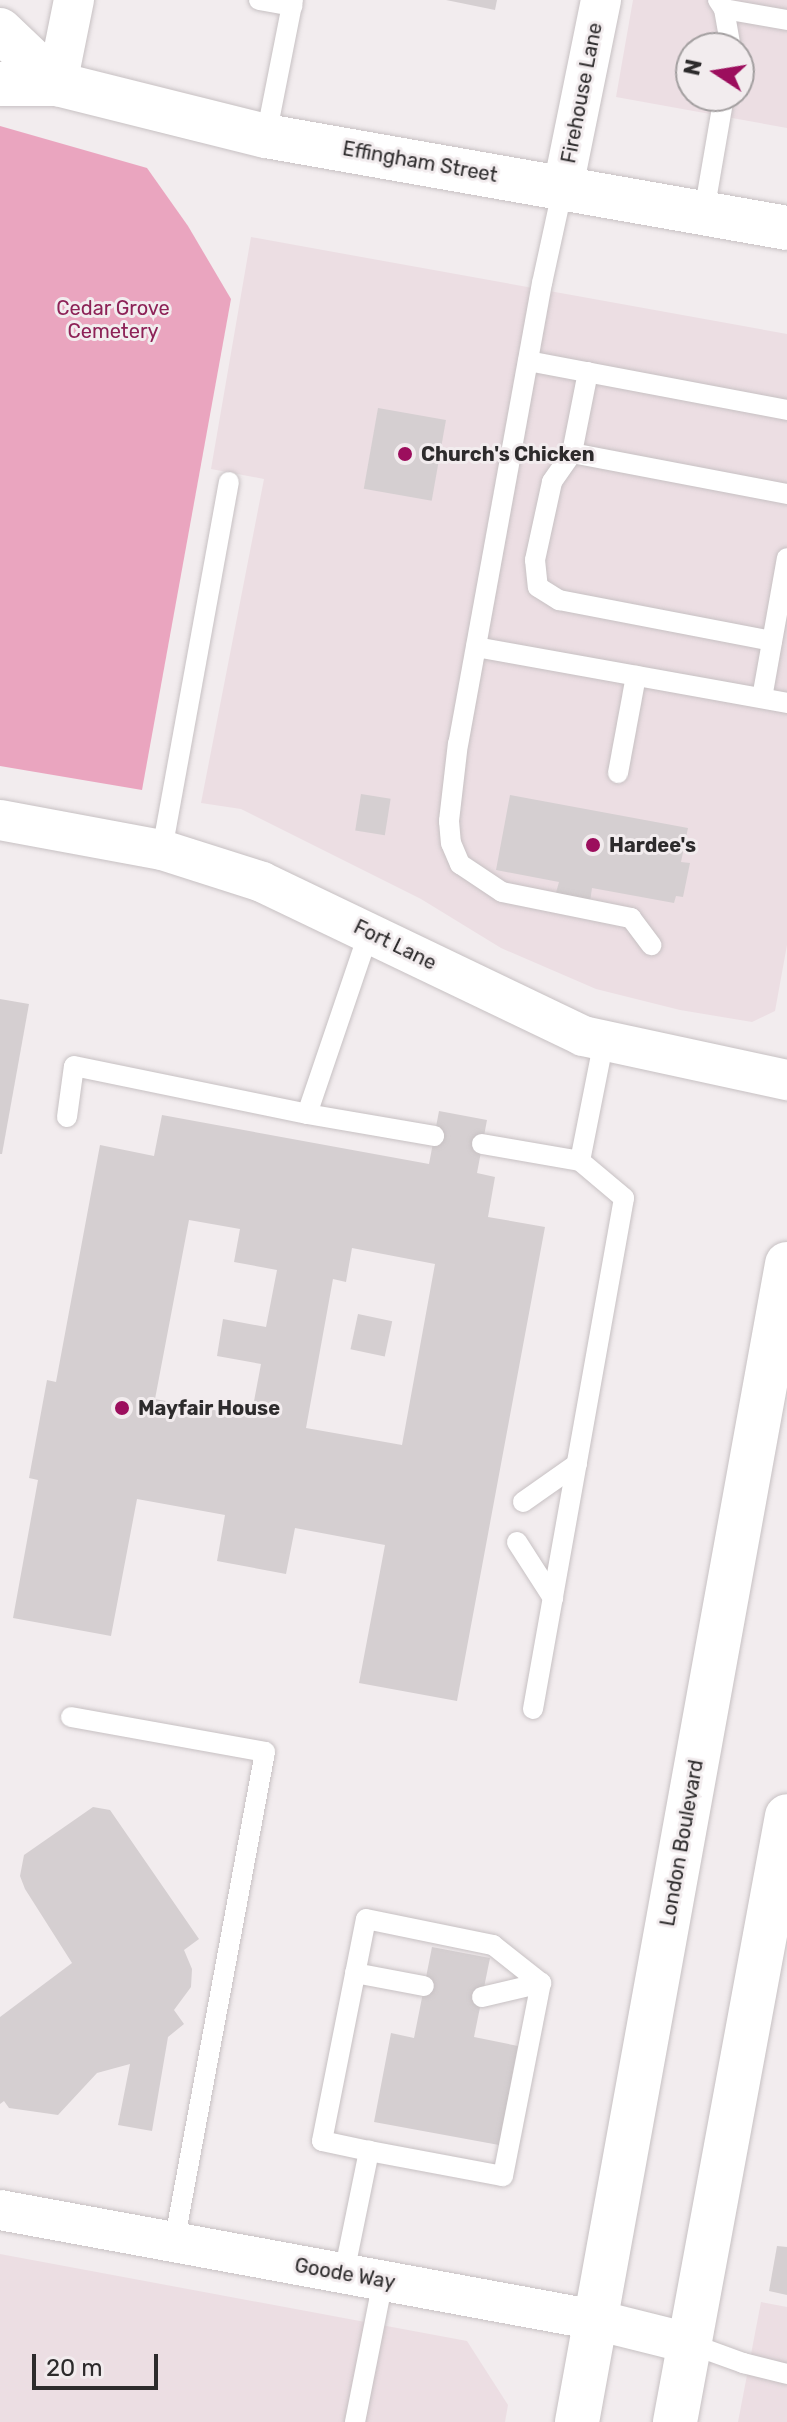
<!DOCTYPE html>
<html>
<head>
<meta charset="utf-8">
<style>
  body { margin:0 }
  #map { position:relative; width:787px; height:2422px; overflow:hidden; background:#f2ecee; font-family:Rubik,sans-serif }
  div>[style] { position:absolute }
  .built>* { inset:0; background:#ecdee3 }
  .green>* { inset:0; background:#eaa5bf }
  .building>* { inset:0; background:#d5cfd1; transform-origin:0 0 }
  .roads { filter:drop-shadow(0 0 2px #c7c1c3) drop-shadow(0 0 2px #c7c1c3) }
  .service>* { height:20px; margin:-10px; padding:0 10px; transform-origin:10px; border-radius:10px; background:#fff }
  .minor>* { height:40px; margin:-20px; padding:0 20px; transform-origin:20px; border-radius:20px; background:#fff }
  .secondary>* { height:44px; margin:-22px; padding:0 22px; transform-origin:22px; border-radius:22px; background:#fff }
  .primary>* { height:44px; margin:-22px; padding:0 22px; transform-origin:22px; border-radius:22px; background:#fff }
  .dots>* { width:22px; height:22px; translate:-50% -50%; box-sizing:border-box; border:4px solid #f2ecee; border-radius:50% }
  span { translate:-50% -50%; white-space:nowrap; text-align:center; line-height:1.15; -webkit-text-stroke:6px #f2ecee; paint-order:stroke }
  .street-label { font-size:20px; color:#2d2b2c }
  .park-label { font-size:20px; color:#8d2257 }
  .poi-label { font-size:20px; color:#2d2b2c; font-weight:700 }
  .left { translate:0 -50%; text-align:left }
  .north { position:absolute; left:675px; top:32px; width:80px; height:80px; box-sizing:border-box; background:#f2ecee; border:2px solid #a39fa0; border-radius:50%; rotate:282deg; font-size:22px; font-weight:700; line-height:32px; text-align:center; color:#2d2b2c }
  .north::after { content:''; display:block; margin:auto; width:28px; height:36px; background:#9c0e5d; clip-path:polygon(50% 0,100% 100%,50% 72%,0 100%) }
  .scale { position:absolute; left:32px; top:2354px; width:126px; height:36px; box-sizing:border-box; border:4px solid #2d2b2c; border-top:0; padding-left:10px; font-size:24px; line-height:28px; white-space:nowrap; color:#2d2b2c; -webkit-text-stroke:6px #f2ecee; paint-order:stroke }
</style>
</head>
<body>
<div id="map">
  <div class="built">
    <i style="clip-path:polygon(evenodd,633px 0,787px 0,787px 128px,616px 97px,633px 0,691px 48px,739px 48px,739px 96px,691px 96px,691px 48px)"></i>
    <i style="clip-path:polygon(251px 237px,787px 334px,787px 945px,775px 1011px,752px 1022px,680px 1010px,596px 989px,501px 948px,421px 899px,241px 809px,201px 803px,264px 479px,211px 469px)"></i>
    <i style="clip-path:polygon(0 2254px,467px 2341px,508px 2405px,505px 2422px,0 2422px)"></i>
    <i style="clip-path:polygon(761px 2302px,787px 2307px,787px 2422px,738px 2422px)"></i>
  </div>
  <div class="green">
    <i style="clip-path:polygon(0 126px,147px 168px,188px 226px,231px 299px,142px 790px,0 766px)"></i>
  </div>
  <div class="building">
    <i style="clip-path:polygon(446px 0,497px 0,495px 10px)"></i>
    <i style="left:378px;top:408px;width:69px;height:82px;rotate:10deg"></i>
    <i style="left:361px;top:794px;width:30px;height:37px;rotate:9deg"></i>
    <i style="clip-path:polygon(510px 795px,688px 828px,681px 862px,690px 863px,683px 897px,676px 896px,674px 903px,592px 888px,590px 902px,555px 896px,559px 882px,496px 870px)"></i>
    <i style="clip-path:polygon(0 999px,29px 1004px,2px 1154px,0 1154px)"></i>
    <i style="clip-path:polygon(evenodd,439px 1111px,487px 1120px,477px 1173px,495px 1177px,488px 1217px,545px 1227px,457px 1701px,359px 1683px,385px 1545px,295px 1528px,286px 1574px,217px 1561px,225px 1515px,137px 1499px,111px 1636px,13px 1618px,38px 1480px,29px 1478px,47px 1380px,56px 1382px,100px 1145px,154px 1156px,162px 1115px,429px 1164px,439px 1111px,189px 1220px,240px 1229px,234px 1262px,277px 1270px,266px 1327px,223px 1319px,217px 1356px,261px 1364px,251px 1417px,155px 1399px,189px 1220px,439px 1111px,352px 1248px,435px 1264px,402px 1445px,306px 1428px,333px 1279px,346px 1282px,352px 1248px)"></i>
    <i style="left:358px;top:1314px;width:35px;height:36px;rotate:12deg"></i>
    <i style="clip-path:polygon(93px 1807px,110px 1810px,199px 1939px,184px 1950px,192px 1969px,191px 1987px,174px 2010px,184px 2024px,168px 2037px,152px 2131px,118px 2125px,130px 2064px,97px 2073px,58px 2115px,9px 2108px,4px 2101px,0 2104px,0 2017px,72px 1963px,25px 1889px,20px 1876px,24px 1855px)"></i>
    <i style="clip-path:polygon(432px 1947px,490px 1958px,474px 2037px,518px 2046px,499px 2145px,374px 2122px,391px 2033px,414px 2038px)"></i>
    <i style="clip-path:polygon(777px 2246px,787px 2247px,787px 2295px,769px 2291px)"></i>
  </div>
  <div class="roads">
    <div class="service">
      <i style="left:259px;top:0;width:34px;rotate:10deg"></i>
      <i style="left:718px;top:0;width:11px;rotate:56deg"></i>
      <i style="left:724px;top:9px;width:40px;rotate:80deg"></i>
      <i style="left:724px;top:9px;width:64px;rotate:9.9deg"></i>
      <i style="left:266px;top:136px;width:139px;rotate:-78.8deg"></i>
      <i style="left:563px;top:187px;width:98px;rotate:102.3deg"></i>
      <i style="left:542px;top:283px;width:468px;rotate:100.3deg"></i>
      <i style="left:458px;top:743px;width:79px;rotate:96.6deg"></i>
      <i style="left:449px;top:821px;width:22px;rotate:85deg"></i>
      <i style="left:451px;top:843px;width:23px;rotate:67deg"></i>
      <i style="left:460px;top:864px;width:50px;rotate:33.7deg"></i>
      <i style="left:502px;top:892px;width:132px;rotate:11.4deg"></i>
      <i style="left:631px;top:918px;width:34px;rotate:53deg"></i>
      <i style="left:704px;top:212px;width:118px;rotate:-80.2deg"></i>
      <i style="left:528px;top:361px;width:264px;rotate:10.7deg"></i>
      <i style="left:588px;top:372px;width:83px;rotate:101.2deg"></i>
      <i style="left:572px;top:453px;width:219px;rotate:10.8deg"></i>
      <i style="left:572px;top:453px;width:35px;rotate:125deg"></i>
      <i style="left:552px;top:482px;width:80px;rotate:102.3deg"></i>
      <i style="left:535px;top:560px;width:27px;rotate:84deg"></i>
      <i style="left:538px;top:587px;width:25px;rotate:32deg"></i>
      <i style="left:559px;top:600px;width:217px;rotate:10.9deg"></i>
      <i style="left:476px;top:647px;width:316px;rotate:10.2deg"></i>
      <i style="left:762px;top:698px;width:142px;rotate:-79.9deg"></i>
      <i style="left:618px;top:773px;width:99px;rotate:-79.5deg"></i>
      <i style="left:162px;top:850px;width:374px;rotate:-79.7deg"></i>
      <i style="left:369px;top:932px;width:192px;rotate:108.8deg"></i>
      <i style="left:307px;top:1114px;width:129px;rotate:9.8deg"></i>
      <i style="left:67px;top:1117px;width:51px;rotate:-82.2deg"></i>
      <i style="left:74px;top:1066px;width:238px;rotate:11.6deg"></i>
      <i style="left:482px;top:1144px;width:99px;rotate:9.8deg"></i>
      <i style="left:580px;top:1161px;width:123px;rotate:-78.8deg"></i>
      <i style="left:523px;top:1502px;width:66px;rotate:-35.1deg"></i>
      <i style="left:517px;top:1542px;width:67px;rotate:57.3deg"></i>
      <i style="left:533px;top:1709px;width:519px;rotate:-79.9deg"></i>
      <i style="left:624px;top:1198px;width:57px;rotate:-139.9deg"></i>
      <i style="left:71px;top:1717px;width:197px;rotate:10.2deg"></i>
      <i style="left:265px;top:1752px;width:499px;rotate:100.5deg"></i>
      <i style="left:355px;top:1973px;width:70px;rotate:10.7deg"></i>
      <i style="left:482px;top:1997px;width:61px;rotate:-13.3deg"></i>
      <i style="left:369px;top:2151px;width:48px;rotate:-168deg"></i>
      <i style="left:322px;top:2141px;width:226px;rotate:-78.8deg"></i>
      <i style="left:366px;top:1919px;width:130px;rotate:11.6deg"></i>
      <i style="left:493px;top:1945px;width:61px;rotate:38.4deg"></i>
      <i style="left:344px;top:2273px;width:125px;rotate:-78.4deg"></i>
      <i style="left:369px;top:2151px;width:136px;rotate:10.6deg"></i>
      <i style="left:503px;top:2176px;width:197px;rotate:-78.9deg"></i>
      <i style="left:688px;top:2343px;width:59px;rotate:20deg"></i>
      <i style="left:743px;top:2363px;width:45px;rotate:14deg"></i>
      <i style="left:355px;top:2422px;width:144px;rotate:-78.8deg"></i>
    </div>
    <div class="minor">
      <i style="left:57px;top:84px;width:86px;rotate:-78.6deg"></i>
      <i style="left:563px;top:187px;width:191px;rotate:-78.5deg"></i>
      <i style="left:0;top:820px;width:165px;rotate:10.5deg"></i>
      <i style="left:162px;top:850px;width:105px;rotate:17.7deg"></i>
      <i style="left:262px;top:882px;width:356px;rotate:25.6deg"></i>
      <i style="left:583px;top:1036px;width:209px;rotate:12.2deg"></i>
      <i style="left:0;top:2210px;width:606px;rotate:10.46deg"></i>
      <i style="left:596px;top:2320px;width:95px;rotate:14deg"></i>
    </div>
    <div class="secondary">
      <i style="left:0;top:30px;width:79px;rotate:43.5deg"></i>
      <i style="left:0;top:84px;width:57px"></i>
      <i style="left:57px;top:84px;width:215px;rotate:14deg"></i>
      <i style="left:266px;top:136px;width:529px;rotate:10.01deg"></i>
    </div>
    <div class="primary">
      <i style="left:577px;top:2422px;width:1177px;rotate:-79.72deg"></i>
      <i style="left:675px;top:2422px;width:616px;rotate:-79.53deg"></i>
    </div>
  </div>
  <div class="dots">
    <i style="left:405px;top:454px;background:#9c0e5d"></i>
    <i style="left:593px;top:845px;background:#9c0e5d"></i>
    <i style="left:122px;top:1408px;background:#9c0e5d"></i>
  </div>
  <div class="street-label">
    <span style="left:582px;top:93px;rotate:-79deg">Firehouse Lane</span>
    <span style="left:420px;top:162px;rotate:10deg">Effingham Street</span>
    <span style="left:395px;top:945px;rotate:26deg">Fort Lane</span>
    <span style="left:682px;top:1843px;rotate:-80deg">London Boulevard</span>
    <span style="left:345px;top:2274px;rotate:10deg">Goode Way</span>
  </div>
  <div class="park-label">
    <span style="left:113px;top:320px">Cedar Grove<br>Cemetery</span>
  </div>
  <div class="poi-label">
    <span class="left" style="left:421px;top:454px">Church's Chicken</span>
    <span class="left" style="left:609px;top:845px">Hardee's</span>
    <span class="left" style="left:138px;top:1408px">Mayfair House</span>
  </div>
  <div class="north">N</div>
  <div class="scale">20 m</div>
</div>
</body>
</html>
